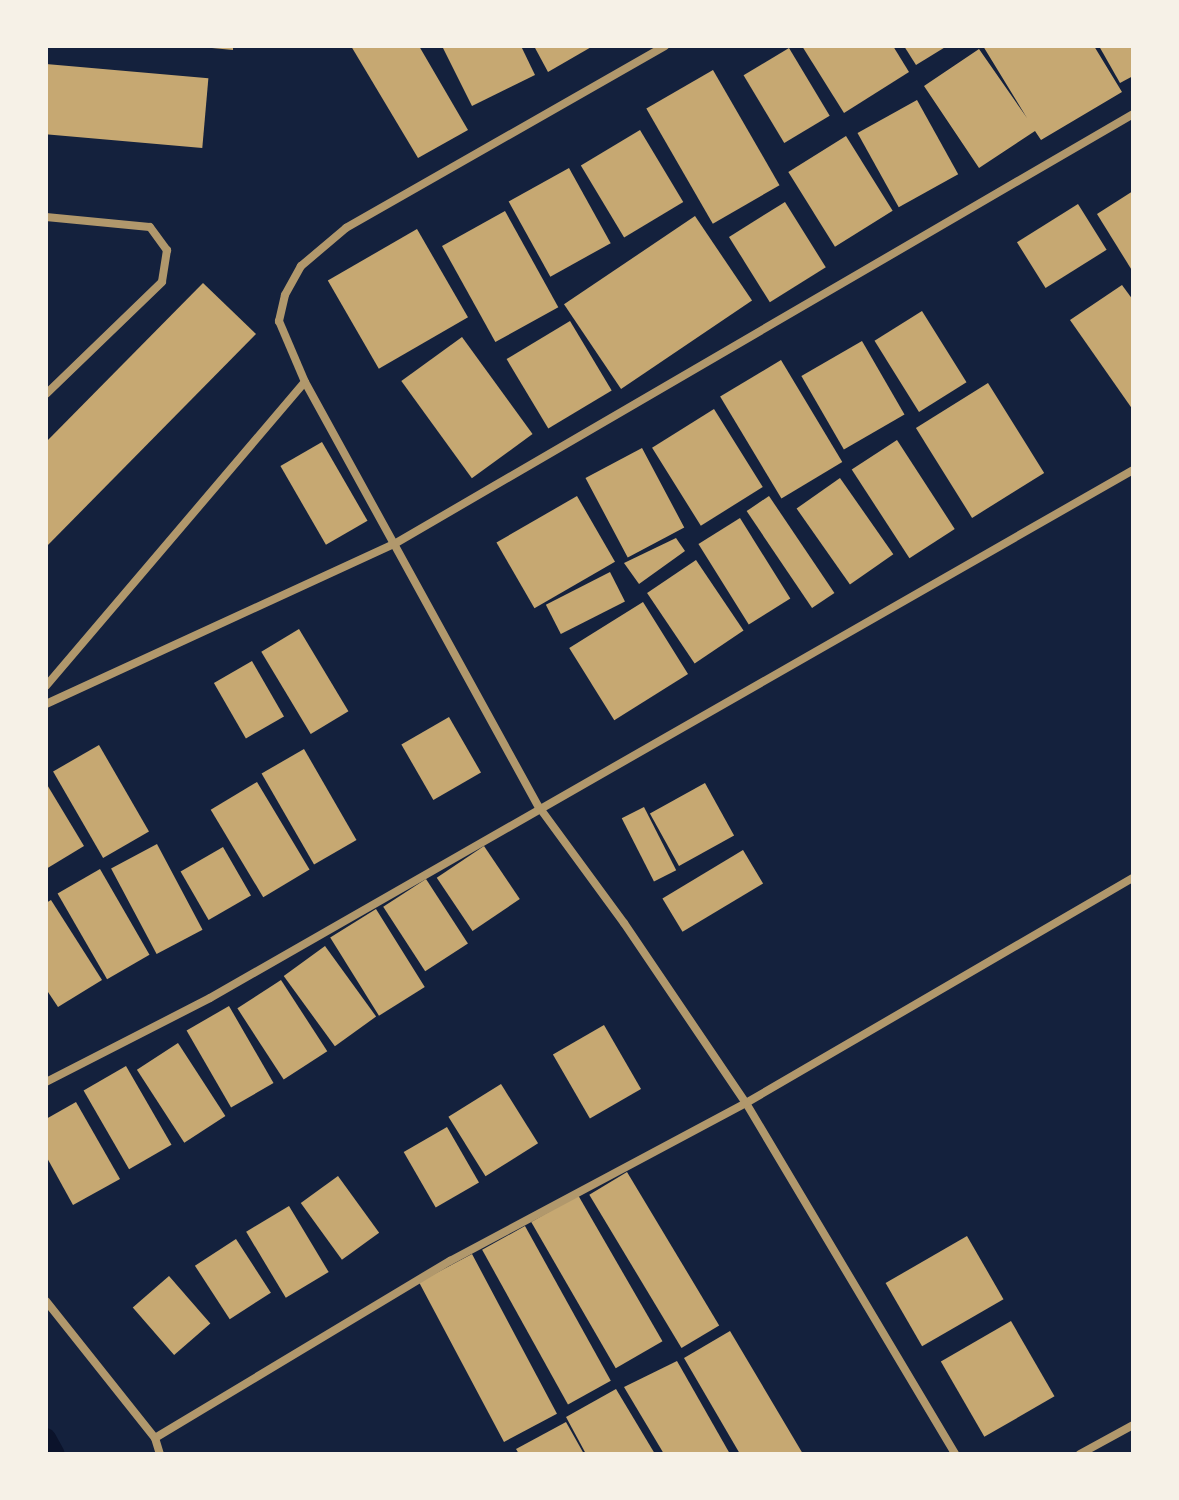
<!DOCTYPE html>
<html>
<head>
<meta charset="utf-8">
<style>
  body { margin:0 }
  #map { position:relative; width:1179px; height:1500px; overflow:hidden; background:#14213d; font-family:"Golos Text",sans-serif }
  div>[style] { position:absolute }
  .stream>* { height:20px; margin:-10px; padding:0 10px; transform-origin:10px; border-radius:10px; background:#0b132b }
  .building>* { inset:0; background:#c6a872; transform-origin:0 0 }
  .minor>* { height:8px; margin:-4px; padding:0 4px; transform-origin:4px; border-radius:4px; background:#b1986c }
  span { translate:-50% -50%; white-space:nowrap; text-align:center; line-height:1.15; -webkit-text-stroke:6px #f6f1e7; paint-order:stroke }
  .frame { position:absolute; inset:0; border:48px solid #f6f1e7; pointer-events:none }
</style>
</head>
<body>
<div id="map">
  <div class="stream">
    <i style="left:46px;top:1438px;width:18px;rotate:61deg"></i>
  </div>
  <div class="building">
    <i style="clip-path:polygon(212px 46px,233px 46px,233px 50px,212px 48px)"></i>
    <i style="clip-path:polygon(351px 46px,419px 46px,468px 130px,418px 158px)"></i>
    <i style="clip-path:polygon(442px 46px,521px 46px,535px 75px,472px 106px)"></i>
    <i style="clip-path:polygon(534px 46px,593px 46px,548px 72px)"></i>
    <i style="clip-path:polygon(802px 46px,893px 46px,909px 72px,844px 113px)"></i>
    <i style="clip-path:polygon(904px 46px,947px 46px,916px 65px)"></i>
    <i style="clip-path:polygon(983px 46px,1094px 46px,1122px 92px,1041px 140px,1035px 131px,979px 168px,924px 86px,979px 49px,1027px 118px)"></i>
    <i style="clip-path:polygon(1099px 46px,1133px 46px,1133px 76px,1120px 83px)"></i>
    <i style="left:789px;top:48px;width:79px;height:53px;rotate:59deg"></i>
    <i style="left:46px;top:64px;width:163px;height:70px;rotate:5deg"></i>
    <i style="left:713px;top:70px;width:133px;height:77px;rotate:60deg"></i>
    <i style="left:917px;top:100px;width:85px;height:68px;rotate:61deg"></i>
    <i style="left:640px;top:130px;width:84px;height:69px;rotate:59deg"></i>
    <i style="left:846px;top:136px;width:88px;height:68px;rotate:58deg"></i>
    <i style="left:569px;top:168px;width:86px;height:69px;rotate:61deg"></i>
    <i style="clip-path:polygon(1133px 191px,1133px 272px,1097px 214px)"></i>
    <i style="left:785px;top:202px;width:77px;height:66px;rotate:58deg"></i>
    <i style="left:1078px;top:204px;width:54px;height:72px;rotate:58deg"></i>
    <i style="left:505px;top:211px;width:110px;height:72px;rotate:61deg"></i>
    <i style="left:695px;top:216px;width:102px;height:158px;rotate:56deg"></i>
    <i style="left:417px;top:229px;width:102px;height:103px;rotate:60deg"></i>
    <i style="clip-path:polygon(203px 283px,256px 334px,46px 547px,46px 442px)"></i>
    <i style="clip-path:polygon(1122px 285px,1133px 300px,1133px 410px,1070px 320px)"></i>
    <i style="left:922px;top:311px;width:84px;height:56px;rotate:58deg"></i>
    <i style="left:570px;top:321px;width:81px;height:74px;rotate:59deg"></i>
    <i style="left:462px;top:337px;width:120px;height:75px;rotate:54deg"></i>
    <i style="left:862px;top:341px;width:85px;height:70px;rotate:60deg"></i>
    <i style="left:781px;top:360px;width:119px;height:71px;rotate:59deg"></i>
    <i style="left:988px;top:383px;width:106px;height:85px;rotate:58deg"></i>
    <i style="left:714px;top:409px;width:92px;height:73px;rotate:58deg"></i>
    <i style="left:897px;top:440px;width:106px;height:54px;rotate:57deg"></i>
    <i style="left:322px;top:442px;width:91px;height:48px;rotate:60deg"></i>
    <i style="left:642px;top:448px;width:90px;height:64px;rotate:62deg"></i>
    <i style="left:840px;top:478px;width:93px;height:53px;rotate:55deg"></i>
    <i style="left:577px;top:496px;width:76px;height:93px;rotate:60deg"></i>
    <i style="left:769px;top:496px;width:117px;height:27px;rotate:56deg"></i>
    <i style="left:740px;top:518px;width:95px;height:49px;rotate:58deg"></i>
    <i style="clip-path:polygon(676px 538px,685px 551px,639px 584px,624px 563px)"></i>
    <i style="left:696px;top:560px;width:85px;height:59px;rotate:56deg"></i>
    <i style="left:610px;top:572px;width:33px;height:72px;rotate:63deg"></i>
    <i style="left:643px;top:602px;width:85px;height:87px;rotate:58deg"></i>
    <i style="left:299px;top:629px;width:96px;height:44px;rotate:59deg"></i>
    <i style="left:252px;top:661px;width:64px;height:44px;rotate:60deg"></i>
    <i style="left:449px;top:717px;width:64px;height:55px;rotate:60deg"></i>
    <i style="left:99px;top:745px;width:100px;height:53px;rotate:60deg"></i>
    <i style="left:304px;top:749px;width:105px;height:49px;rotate:60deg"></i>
    <i style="left:257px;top:782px;width:102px;height:54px;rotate:59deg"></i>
    <i style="clip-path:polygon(46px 783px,84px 846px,46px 869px)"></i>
    <i style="left:705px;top:783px;width:60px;height:63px;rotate:61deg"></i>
    <i style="left:644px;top:807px;width:71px;height:25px;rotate:63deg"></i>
    <i style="left:157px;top:844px;width:97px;height:52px;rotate:62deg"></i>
    <i style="left:484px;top:846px;width:64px;height:57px;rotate:56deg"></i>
    <i style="left:223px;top:847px;width:56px;height:49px;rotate:60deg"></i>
    <i style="left:743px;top:850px;width:39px;height:94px;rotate:59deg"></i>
    <i style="left:100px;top:869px;width:99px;height:49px;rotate:60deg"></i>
    <i style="left:426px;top:879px;width:77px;height:51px;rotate:57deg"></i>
    <i style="clip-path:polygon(51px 900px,102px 980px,58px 1007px,46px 989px,46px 903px)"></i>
    <i style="left:376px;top:909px;width:92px;height:54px;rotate:58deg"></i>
    <i style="left:325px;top:946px;width:87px;height:51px;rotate:54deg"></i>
    <i style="left:281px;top:980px;width:85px;height:52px;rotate:57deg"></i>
    <i style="left:229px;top:1006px;width:89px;height:49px;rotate:60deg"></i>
    <i style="left:604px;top:1025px;width:74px;height:59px;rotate:60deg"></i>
    <i style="left:178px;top:1043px;width:87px;height:49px;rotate:57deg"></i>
    <i style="left:126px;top:1066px;width:91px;height:49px;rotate:60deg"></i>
    <i style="left:501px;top:1084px;width:70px;height:62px;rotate:58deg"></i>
    <i style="clip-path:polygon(76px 1102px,120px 1179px,73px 1205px,46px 1156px,46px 1119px)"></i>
    <i style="left:447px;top:1127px;width:64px;height:50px;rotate:60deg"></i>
    <i style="left:627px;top:1172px;width:179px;height:44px;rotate:59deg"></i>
    <i style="left:338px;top:1176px;width:70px;height:46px;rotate:54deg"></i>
    <i style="left:578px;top:1195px;width:169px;height:54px;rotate:60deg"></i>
    <i style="left:289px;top:1206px;width:77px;height:50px;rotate:59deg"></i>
    <i style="left:525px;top:1226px;width:177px;height:49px;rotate:61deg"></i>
    <i style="left:967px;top:1236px;width:73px;height:94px;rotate:60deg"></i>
    <i style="left:236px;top:1239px;width:64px;height:49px;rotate:57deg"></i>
    <i style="left:472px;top:1254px;width:181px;height:60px;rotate:62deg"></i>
    <i style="left:169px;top:1276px;width:63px;height:48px;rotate:49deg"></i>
    <i style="left:1011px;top:1321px;width:87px;height:81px;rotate:60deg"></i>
    <i style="clip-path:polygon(730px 1331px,803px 1454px,740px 1454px,684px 1358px)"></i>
    <i style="clip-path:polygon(677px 1361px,730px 1454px,664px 1454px,624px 1387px)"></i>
    <i style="clip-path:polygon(616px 1389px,655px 1454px,586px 1454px,566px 1417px)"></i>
    <i style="clip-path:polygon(566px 1422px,584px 1454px,519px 1454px,516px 1449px)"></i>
  </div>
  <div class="minor">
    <i style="left:665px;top:46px;width:367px;rotate:150.3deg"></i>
    <i style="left:346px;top:228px;width:59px;rotate:139.8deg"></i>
    <i style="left:301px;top:266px;width:33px;rotate:119deg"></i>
    <i style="left:285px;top:295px;width:27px;rotate:103deg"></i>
    <i style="left:279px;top:321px;width:66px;rotate:66.9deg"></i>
    <i style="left:305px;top:382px;width:485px;rotate:61.2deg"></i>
    <i style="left:539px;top:807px;width:144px;rotate:53.8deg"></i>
    <i style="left:624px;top:923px;width:217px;rotate:55.9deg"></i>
    <i style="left:746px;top:1103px;width:409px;rotate:59.2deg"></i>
    <i style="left:46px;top:217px;width:104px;rotate:5.5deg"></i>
    <i style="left:150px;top:227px;width:29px;rotate:54deg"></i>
    <i style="left:167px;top:250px;width:32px;rotate:99deg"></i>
    <i style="left:162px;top:282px;width:161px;rotate:136deg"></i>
    <i style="left:46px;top:686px;width:399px;rotate:-49.6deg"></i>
    <i style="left:46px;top:704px;width:385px;rotate:-24.7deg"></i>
    <i style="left:396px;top:543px;width:853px;rotate:-30.2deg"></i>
    <i style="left:46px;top:1082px;width:184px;rotate:-27.1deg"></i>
    <i style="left:210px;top:998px;width:1063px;rotate:-29.77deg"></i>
    <i style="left:46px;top:1301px;width:175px;rotate:51.5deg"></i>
    <i style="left:155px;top:1438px;width:17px;rotate:73deg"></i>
    <i style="left:155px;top:1438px;width:344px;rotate:-31deg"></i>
    <i style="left:450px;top:1261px;width:336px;rotate:-28.1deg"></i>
    <i style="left:746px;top:1103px;width:448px;rotate:-30.2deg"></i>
    <i style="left:1080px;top:1454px;width:60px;rotate:-28.7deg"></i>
  </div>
  <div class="frame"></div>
</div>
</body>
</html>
